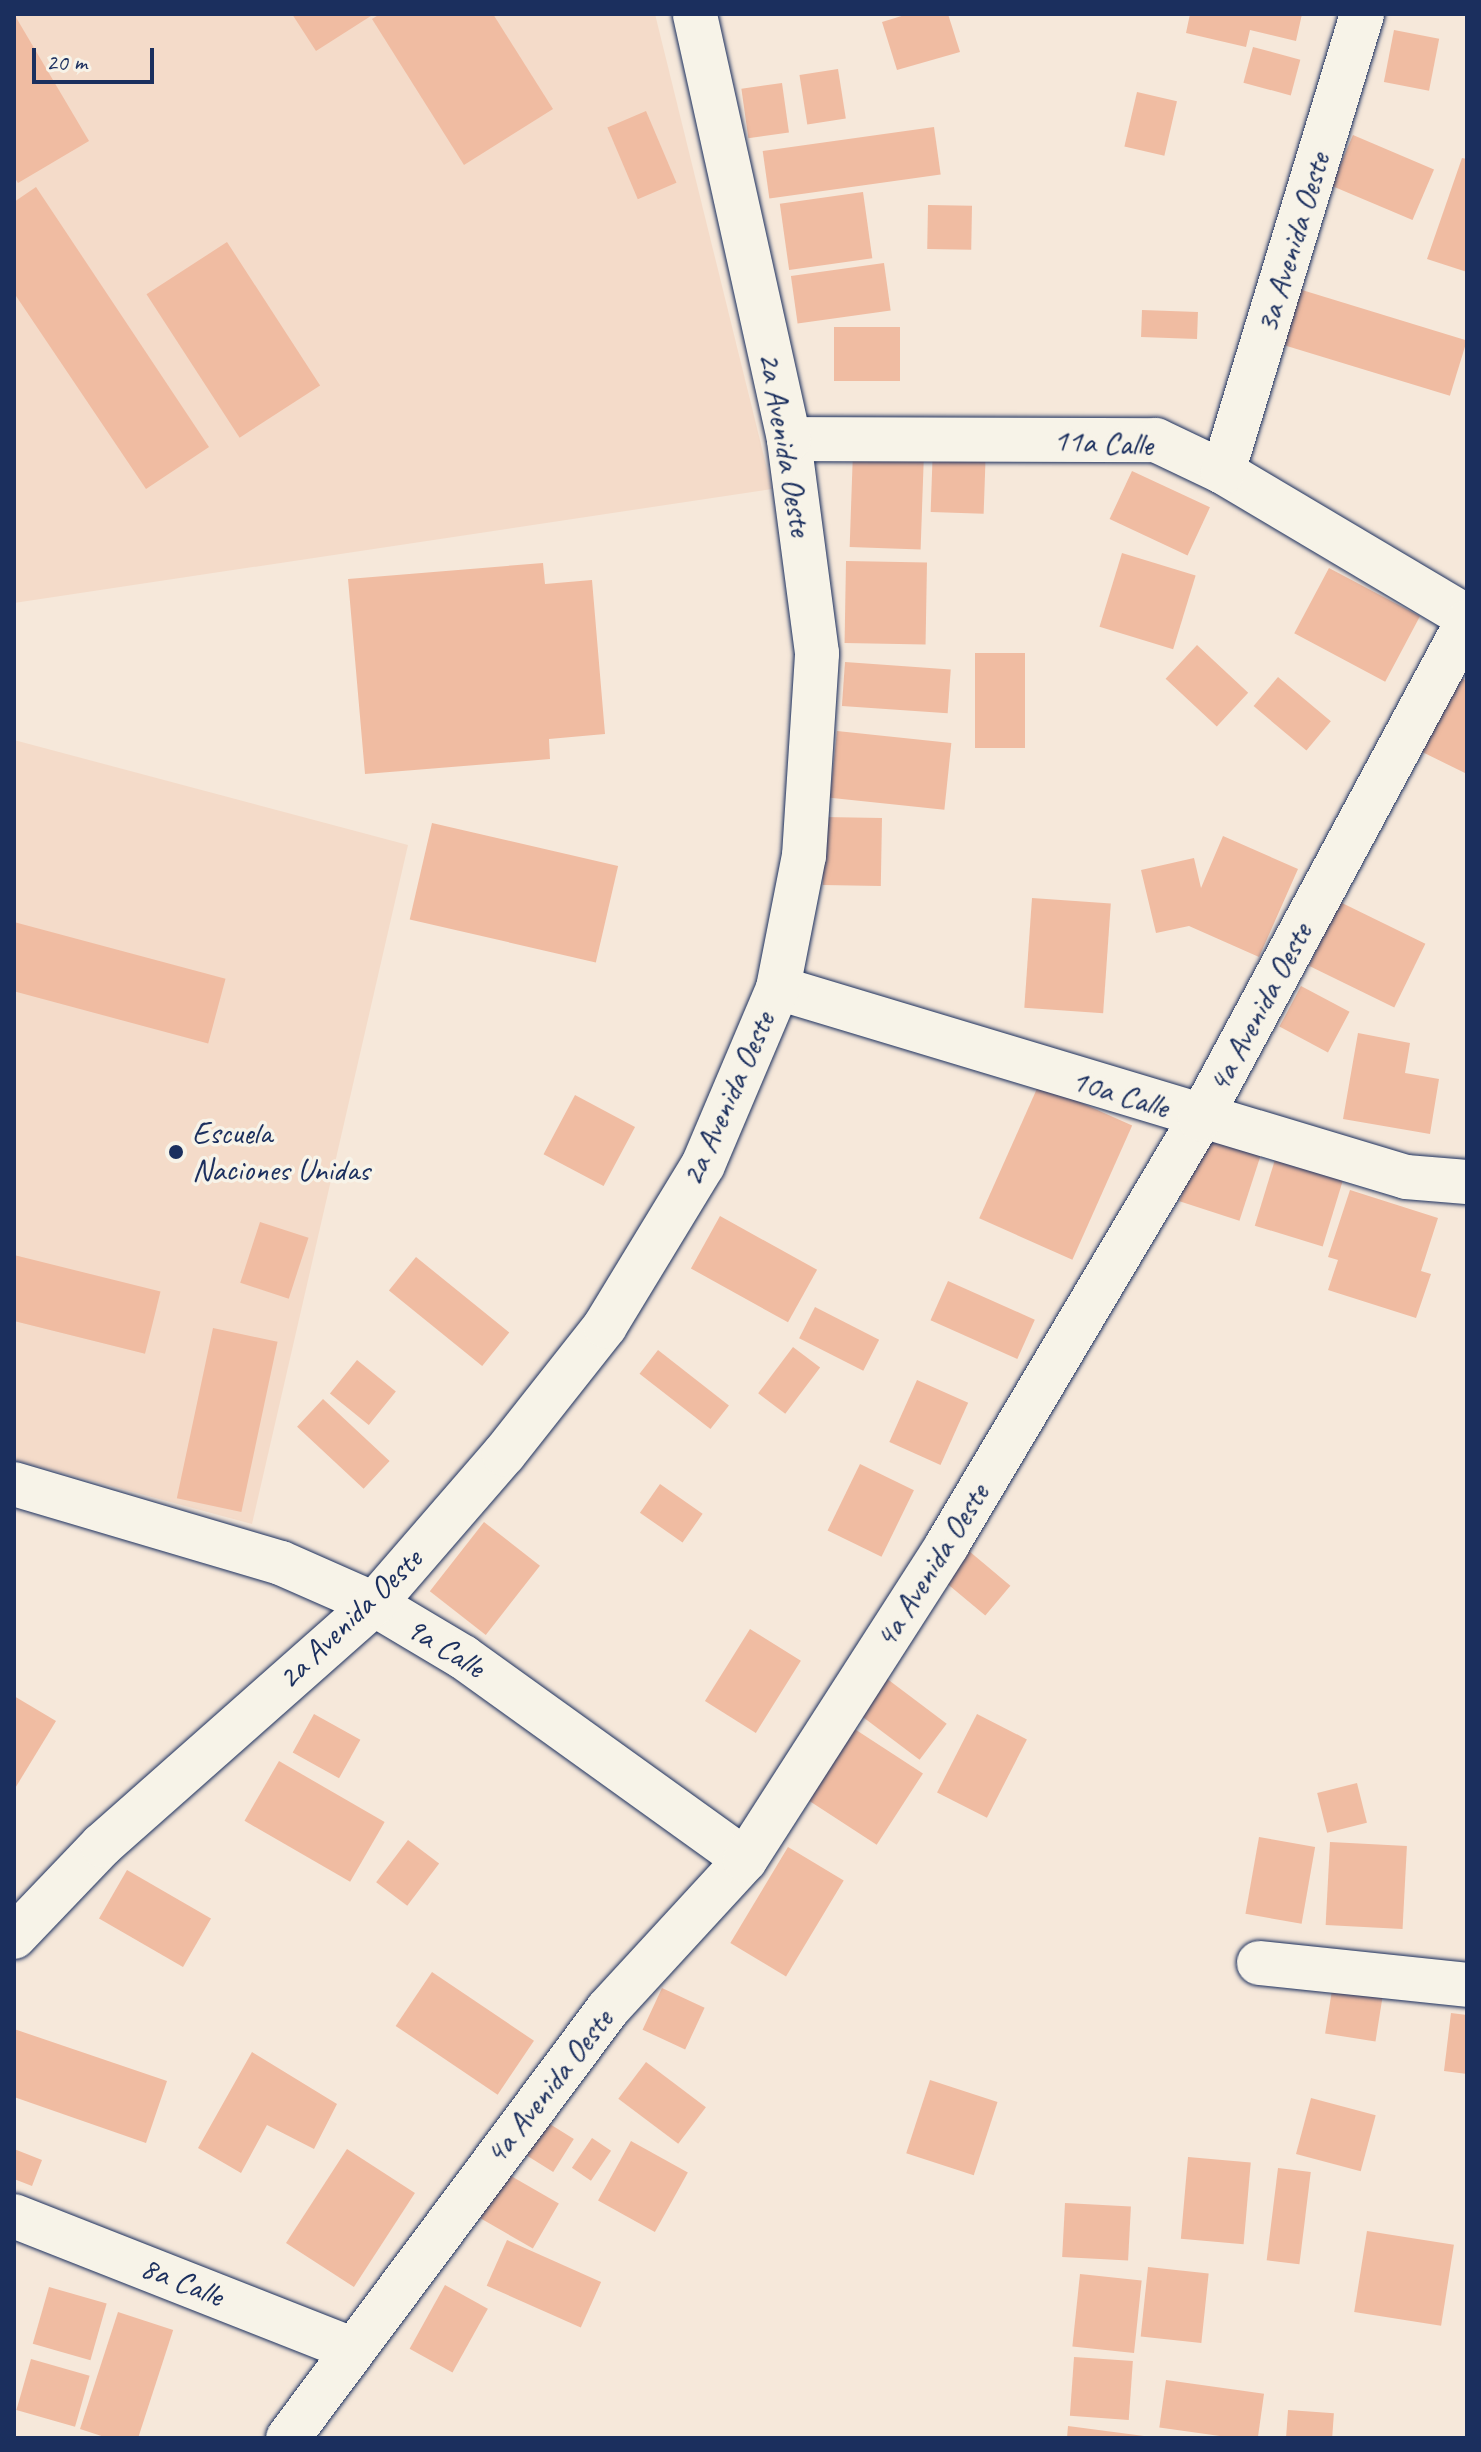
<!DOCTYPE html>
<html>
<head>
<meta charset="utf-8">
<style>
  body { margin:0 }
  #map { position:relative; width:1481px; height:2452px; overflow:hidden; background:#f6e8da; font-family:Caveat,sans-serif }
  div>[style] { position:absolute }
  .built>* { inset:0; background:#f4dbc9 }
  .building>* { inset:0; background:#f0bca2; transform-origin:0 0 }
  .roads { filter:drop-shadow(0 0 2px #1b2f5e) drop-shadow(0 0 2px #1b2f5e) }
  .minor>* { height:44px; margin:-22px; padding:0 22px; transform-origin:22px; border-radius:22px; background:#f7f3e8 }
  .dots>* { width:22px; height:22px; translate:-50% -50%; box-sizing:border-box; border:4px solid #f7f3e8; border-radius:50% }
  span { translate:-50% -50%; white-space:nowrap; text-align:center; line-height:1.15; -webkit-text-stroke:7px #f7f3e8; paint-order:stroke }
  .street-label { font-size:32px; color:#1b2f5e }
  .poi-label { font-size:32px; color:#1b2f5e }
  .left { translate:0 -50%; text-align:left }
  .frame { position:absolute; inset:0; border:16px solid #1b2f5e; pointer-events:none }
  .scale { position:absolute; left:32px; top:48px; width:122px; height:36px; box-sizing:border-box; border:4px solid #1b2f5e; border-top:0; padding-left:10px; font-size:24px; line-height:28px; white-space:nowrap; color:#1b2f5e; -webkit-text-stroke:6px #f7f3e8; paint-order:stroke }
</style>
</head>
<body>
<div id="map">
  <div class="built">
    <i style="clip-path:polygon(14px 14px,655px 14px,772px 489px,14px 603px)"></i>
    <i style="clip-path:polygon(14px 740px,408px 845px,252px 1524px,14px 1460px)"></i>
  </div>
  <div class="building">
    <i style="clip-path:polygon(14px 14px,89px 141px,18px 183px,14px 177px)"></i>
    <i style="clip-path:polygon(292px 14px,374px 14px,316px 51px)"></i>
    <i style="clip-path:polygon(380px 14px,493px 14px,553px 109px,464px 165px,372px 19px)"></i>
    <i style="clip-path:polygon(908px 14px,948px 14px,960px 52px,897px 70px,882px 22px)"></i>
    <i style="clip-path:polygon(1190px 14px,1302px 14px,1296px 41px,1250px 30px,1246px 47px,1186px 33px)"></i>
    <i style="left:1394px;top:30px;width:46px;height:53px;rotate:11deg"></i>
    <i style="left:1253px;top:47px;width:49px;height:37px;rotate:15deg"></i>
    <i style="left:838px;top:69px;width:50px;height:39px;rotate:81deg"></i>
    <i style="left:782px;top:83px;width:50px;height:41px;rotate:82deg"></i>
    <i style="left:1137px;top:92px;width:41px;height:56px;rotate:13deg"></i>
    <i style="left:646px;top:111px;width:78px;height:42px;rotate:67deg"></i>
    <i style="left:934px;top:127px;width:48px;height:173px;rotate:82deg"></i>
    <i style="left:1353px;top:135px;width:88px;height:55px;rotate:23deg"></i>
    <i style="clip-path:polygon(1462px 158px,1467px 159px,1467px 272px,1427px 259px)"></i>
    <i style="clip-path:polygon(36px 187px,209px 447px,146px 489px,14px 293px,14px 202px)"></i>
    <i style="left:863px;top:192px;width:67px;height:84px;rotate:82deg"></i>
    <i style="left:928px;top:205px;width:44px;height:44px;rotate:1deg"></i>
    <i style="left:227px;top:242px;width:171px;height:96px;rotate:57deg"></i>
    <i style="left:884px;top:263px;width:48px;height:94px;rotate:82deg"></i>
    <i style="left:1289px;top:286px;width:186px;height:58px;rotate:17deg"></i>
    <i style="left:1142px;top:310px;width:56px;height:27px;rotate:2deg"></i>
    <i style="left:834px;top:327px;width:66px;height:54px"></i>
    <i style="left:933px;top:445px;width:53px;height:67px;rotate:2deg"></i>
    <i style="left:853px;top:451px;width:71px;height:96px;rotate:2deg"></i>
    <i style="left:1132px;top:471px;width:86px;height:53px;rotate:25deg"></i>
    <i style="left:1122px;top:553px;width:77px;height:77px;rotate:17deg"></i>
    <i style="left:846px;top:561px;width:81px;height:82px;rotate:1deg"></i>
    <i style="clip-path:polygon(543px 563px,545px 584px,592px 580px,605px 734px,549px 739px,550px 759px,365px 774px,348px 579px)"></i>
    <i style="left:1329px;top:568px;width:103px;height:74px;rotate:28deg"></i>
    <i style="left:1197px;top:645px;width:70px;height:46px;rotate:43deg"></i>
    <i style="left:975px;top:653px;width:50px;height:95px"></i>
    <i style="left:845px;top:662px;width:106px;height:44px;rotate:4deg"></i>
    <i style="clip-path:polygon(1446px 670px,1467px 681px,1467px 774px,1408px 745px)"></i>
    <i style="left:1278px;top:677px;width:69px;height:38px;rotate:40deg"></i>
    <i style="left:837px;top:731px;width:115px;height:67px;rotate:6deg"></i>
    <i style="left:824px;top:817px;width:58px;height:68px;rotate:1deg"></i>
    <i style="left:432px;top:823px;width:191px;height:99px;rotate:13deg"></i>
    <i style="clip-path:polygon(1223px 836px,1298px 869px,1259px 957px,1189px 926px,1156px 933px,1141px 870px,1194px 858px,1201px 888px)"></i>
    <i style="left:1032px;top:898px;width:79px;height:110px;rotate:4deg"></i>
    <i style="left:1340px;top:902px;width:95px;height:71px;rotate:26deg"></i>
    <i style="left:14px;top:922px;width:219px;height:67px;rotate:15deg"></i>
    <i style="left:1301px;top:986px;width:55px;height:46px;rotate:28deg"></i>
    <i style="clip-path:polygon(1358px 1033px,1410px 1043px,1405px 1073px,1439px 1079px,1430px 1134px,1343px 1119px)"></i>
    <i style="left:1039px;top:1084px;width:102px;height:147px;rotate:24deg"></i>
    <i style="left:575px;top:1095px;width:68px;height:67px;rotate:28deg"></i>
    <i style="left:1203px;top:1129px;width:63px;height:76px;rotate:18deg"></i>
    <i style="left:1277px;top:1153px;width:71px;height:76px;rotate:17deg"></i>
    <i style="clip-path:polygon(1350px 1190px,1438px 1218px,1421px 1271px,1431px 1274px,1416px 1318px,1328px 1290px,1338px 1260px,1328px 1257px)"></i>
    <i style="left:720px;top:1216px;width:111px;height:60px;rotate:29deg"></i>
    <i style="left:260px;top:1222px;width:51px;height:64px;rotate:18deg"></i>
    <i style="left:14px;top:1255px;width:151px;height:64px;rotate:14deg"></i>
    <i style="left:416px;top:1257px;width:120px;height:43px;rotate:39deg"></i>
    <i style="left:948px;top:1281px;width:95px;height:43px;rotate:24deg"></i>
    <i style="left:815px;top:1307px;width:72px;height:35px;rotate:27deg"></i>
    <i style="left:213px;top:1328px;width:66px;height:174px;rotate:12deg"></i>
    <i style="left:793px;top:1347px;width:34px;height:58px;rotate:37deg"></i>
    <i style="left:658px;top:1350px;width:90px;height:30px;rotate:38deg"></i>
    <i style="left:357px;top:1360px;width:50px;height:43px;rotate:39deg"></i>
    <i style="left:917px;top:1380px;width:56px;height:68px;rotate:24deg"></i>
    <i style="left:323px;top:1399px;width:91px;height:38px;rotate:43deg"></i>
    <i style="left:860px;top:1464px;width:60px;height:74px;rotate:26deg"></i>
    <i style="left:660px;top:1484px;width:52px;height:35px;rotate:35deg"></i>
    <i style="left:484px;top:1522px;width:71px;height:88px;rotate:38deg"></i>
    <i style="left:969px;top:1551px;width:54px;height:39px;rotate:40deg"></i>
    <i style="left:750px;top:1629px;width:60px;height:85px;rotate:32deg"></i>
    <i style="left:878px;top:1672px;width:86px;height:45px;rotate:37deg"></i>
    <i style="clip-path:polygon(14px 1696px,56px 1721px,14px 1790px)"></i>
    <i style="left:314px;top:1714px;width:53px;height:44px;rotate:29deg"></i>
    <i style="left:977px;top:1714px;width:56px;height:88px;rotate:27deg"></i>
    <i style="left:850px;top:1726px;width:87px;height:85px;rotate:33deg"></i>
    <i style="left:279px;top:1761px;width:122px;height:69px;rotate:30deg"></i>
    <i style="left:1357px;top:1783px;width:41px;height:41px;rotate:76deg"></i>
    <i style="left:1259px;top:1837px;width:57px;height:78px;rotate:10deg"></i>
    <i style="left:408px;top:1840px;width:39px;height:53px;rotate:37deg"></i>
    <i style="left:1330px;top:1842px;width:77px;height:83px;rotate:3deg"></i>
    <i style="left:788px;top:1847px;width:65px;height:112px;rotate:31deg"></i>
    <i style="left:127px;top:1870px;width:97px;height:56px;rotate:30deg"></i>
    <i style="left:432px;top:1972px;width:123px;height:65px;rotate:34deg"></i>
    <i style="left:662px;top:1988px;width:47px;height:46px;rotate:25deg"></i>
    <i style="left:1332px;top:1990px;width:51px;height:44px;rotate:9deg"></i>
    <i style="clip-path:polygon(1451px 2013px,1467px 2015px,1467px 2074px,1444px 2071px)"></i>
    <i style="clip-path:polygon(14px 2029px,167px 2081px,146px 2143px,14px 2097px)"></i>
    <i style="clip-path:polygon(252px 2052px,337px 2104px,314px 2149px,267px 2125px,241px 2173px,198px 2148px)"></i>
    <i style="left:646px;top:2062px;width:75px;height:46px;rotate:37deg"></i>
    <i style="left:930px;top:2080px;width:71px;height:77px;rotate:18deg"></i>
    <i style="left:1311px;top:2098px;width:67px;height:58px;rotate:15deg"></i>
    <i style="left:545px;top:2121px;width:34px;height:39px;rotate:32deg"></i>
    <i style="left:592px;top:2138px;width:23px;height:36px;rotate:34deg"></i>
    <i style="left:631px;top:2141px;width:65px;height:68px;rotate:29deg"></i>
    <i style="clip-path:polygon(14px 2149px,42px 2160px,32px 2186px,14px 2179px)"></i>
    <i style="left:347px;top:2149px;width:81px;height:112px;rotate:33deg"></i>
    <i style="left:1188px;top:2157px;width:63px;height:82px;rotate:5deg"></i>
    <i style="left:1278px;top:2168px;width:33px;height:93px;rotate:7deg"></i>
    <i style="left:506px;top:2173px;width:61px;height:52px;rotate:30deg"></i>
    <i style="left:1065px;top:2203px;width:66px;height:54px;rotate:3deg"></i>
    <i style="left:1367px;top:2231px;width:88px;height:82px;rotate:9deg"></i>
    <i style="left:507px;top:2240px;width:103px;height:50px;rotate:24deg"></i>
    <i style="left:1148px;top:2267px;width:61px;height:70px;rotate:6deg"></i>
    <i style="left:1080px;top:2274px;width:62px;height:73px;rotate:6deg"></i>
    <i style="left:445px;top:2285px;width:49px;height:73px;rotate:29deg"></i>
    <i style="left:49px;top:2287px;width:60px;height:59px;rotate:16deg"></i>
    <i style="left:118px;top:2312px;width:58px;height:123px;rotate:18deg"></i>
    <i style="left:1074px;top:2357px;width:59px;height:59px;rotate:4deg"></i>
    <i style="left:31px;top:2359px;width:61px;height:53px;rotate:16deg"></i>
    <i style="left:1166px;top:2380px;width:99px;height:48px;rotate:8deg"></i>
    <i style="left:1288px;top:2410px;width:46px;height:28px;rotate:4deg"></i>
    <i style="clip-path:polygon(1068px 2426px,1144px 2436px,1144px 2438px,1067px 2438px)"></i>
  </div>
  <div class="roads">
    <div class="minor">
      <i style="left:789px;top:439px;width:367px;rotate:0.2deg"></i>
      <i style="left:1156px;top:440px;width:74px;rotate:25.5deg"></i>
      <i style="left:1223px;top:472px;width:284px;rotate:30.7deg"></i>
      <i style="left:1223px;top:472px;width:479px;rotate:-73.1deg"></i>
      <i style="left:778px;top:988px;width:656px;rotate:16.75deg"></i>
      <i style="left:1406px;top:1177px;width:61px;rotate:4.7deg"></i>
      <i style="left:14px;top:1484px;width:278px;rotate:16.5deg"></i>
      <i style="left:281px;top:1563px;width:102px;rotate:23.8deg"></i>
      <i style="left:374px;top:1604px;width:104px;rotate:30.8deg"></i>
      <i style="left:463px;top:1657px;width:347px;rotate:35.7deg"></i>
      <i style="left:14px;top:1937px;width:127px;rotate:-46.3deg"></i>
      <i style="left:102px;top:1845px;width:363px;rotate:-41.5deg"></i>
      <i style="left:374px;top:1604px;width:198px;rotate:-49.1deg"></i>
      <i style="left:504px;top:1454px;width:163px;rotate:-51.7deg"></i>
      <i style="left:605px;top:1326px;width:188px;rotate:-58.7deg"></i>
      <i style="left:703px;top:1165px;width:192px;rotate:-67deg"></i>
      <i style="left:778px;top:988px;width:135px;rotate:-78.9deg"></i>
      <i style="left:804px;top:856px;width:203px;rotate:-86.3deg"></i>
      <i style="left:817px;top:653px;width:216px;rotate:-97.5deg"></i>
      <i style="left:789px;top:439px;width:435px;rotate:-102.5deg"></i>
      <i style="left:1259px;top:1963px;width:209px;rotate:6deg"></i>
      <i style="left:14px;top:2216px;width:360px;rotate:21.5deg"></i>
      <i style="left:288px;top:2438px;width:535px;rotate:-53.28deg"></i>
      <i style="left:608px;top:2009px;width:202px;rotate:-47.4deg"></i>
      <i style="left:745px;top:1860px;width:374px;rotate:-57.3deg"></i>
      <i style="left:947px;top:1545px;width:495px;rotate:-59.3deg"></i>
      <i style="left:1200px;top:1119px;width:564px;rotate:-61.75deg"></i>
    </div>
  </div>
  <div class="dots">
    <i style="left:176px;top:1152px;background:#1b2f5e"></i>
  </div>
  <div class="street-label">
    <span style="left:1293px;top:243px;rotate:-73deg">3a Avenida Oeste</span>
    <span style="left:1103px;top:443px;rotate:3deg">11a Calle</span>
    <span style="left:785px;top:444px;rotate:80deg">2a Avenida Oeste</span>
    <span style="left:1260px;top:1008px;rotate:-62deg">4a Avenida Oeste</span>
    <span style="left:1120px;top:1094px;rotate:17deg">10a Calle</span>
    <span style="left:728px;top:1099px;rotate:-66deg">2a Avenida Oeste</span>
    <span style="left:932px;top:1566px;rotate:-58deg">4a Avenida Oeste</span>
    <span style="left:350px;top:1619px;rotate:-44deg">2a Avenida Oeste</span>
    <span style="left:445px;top:1648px;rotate:32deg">9a Calle</span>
    <span style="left:549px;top:2087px;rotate:-52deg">4a Avenida Oeste</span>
    <span style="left:182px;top:2282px;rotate:22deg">8a Calle</span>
  </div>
  <div class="poi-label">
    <span class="left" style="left:192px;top:1152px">Escuela<br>Naciones Unidas</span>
  </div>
  <div class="frame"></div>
  <div class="scale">20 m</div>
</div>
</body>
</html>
